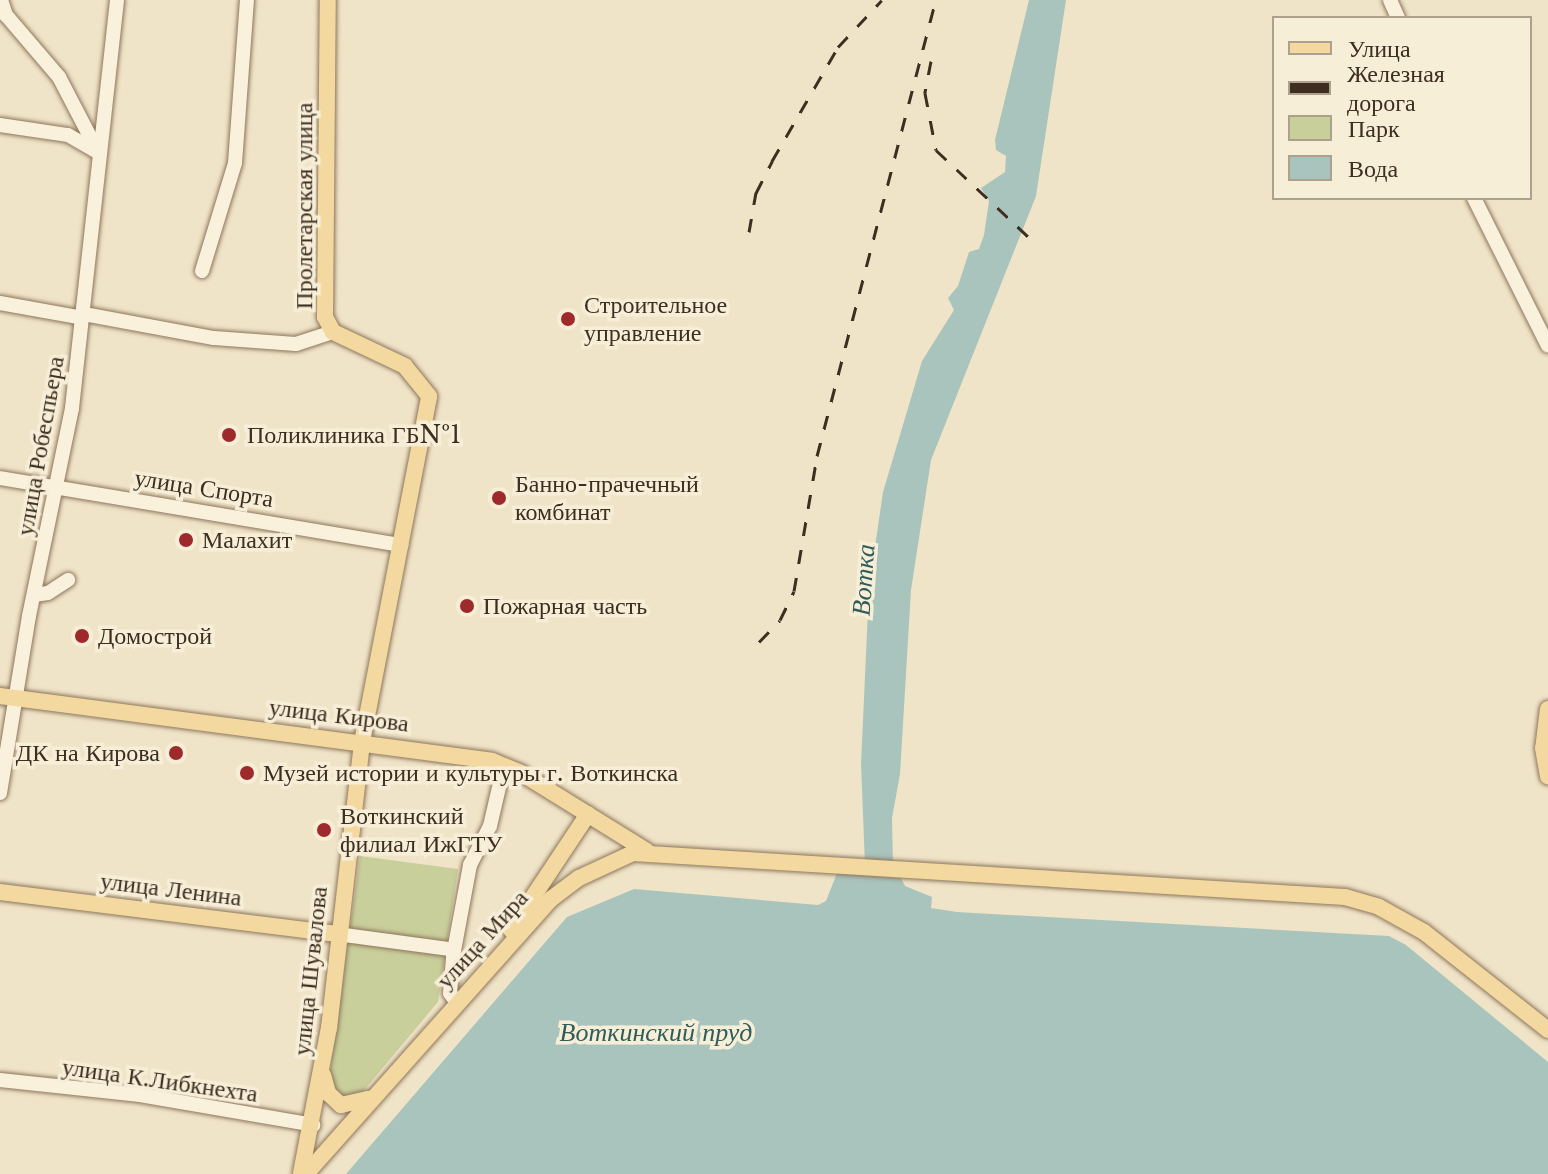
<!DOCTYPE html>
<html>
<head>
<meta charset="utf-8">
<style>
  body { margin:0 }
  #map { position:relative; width:1548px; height:1174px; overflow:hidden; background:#f0e4c8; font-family:"Libre Baskerville",serif }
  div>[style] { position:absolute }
  .green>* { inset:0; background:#c9cf9b }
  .water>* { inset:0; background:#a9c4bc }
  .roads { filter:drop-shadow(0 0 2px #8d765c) drop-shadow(0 0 2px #8d765c) }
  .minor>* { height:14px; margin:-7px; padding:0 7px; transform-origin:7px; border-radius:7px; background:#faf1dc }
  .major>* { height:16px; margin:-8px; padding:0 8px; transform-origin:8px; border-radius:8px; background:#f3d9a0 }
  .rail>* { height:3px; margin-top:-1.5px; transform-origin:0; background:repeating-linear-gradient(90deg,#3d2e20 0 14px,transparent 0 28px) }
  .dots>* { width:22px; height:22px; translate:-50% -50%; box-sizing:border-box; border:4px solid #f7eed8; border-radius:50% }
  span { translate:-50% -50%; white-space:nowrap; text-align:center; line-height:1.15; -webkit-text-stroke:7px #f7eed8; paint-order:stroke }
  .street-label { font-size:24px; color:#3d2e20 }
  .poi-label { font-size:24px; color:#3d2e20 }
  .left { translate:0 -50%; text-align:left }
  .right { translate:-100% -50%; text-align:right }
  .water-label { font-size:26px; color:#2f5d5a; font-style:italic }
  .legend { position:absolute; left:1272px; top:16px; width:260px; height:184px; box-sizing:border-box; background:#f7eed8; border:2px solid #ada18e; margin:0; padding:10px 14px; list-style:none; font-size:24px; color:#3d2e20 }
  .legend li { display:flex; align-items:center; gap:16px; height:40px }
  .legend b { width:40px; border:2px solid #ada18e }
</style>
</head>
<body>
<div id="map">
  <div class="green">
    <i style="clip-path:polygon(360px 856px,458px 869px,438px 1002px,360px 1095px,337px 1099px,329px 1081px)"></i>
  </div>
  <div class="water">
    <i style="clip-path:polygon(1029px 0,1066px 0,1036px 196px,931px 460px,911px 590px,900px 774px,892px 818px,893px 867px,865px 865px,861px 764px,869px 588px,883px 492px,922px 361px,954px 310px,948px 298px,958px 286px,969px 252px,979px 249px,984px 235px,989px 201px,981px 188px,1005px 172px,1006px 156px,996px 150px,995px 140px)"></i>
    <i style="clip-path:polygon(837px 873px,901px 878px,905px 886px,932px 897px,931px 908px,957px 912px,1389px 936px,1406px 945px,1548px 1062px,1548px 1174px,346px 1174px,567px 917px,634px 889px,818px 905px,826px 901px)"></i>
  </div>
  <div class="roads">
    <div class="minor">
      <i style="left:1px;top:0;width:16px;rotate:72deg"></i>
      <i style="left:6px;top:15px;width:82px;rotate:49.5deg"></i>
      <i style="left:59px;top:77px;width:85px;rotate:62.5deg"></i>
      <i style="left:1390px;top:0;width:20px;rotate:66deg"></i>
      <i style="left:0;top:125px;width:69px;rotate:8.4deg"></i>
      <i style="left:68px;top:135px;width:34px;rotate:30deg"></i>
      <i style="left:1474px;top:198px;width:165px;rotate:63.4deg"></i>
      <i style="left:202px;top:271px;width:113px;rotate:-73deg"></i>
      <i style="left:235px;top:163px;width:163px;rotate:-85.8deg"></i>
      <i style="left:0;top:303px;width:84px;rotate:10.2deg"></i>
      <i style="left:84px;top:314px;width:132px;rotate:10.5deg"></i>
      <i style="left:214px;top:338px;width:82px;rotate:4.2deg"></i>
      <i style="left:296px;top:344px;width:39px;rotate:-18deg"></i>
      <i style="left:0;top:478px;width:407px;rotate:9.5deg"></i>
      <i style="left:34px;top:595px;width:14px;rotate:-8deg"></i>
      <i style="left:48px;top:593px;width:24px;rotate:-33deg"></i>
      <i style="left:0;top:793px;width:179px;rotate:-80.7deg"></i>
      <i style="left:29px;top:616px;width:212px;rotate:-78.3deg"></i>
      <i style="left:72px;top:408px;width:410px;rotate:-83.7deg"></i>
      <i style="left:337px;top:934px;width:114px;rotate:7.6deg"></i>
      <i style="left:457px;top:1003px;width:12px;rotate:-125deg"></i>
      <i style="left:450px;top:993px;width:37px;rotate:-85deg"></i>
      <i style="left:453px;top:956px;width:93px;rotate:-79.4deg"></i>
      <i style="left:470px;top:865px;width:44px;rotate:-62.9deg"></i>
      <i style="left:490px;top:826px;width:62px;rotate:-76.9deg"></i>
      <i style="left:0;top:1080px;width:141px;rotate:6.1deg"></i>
      <i style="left:140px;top:1095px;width:176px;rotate:9.8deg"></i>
    </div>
    <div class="major">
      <i style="left:0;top:696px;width:496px;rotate:7.5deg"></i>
      <i style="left:492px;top:761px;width:31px;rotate:22deg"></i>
      <i style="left:521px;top:773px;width:148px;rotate:31.8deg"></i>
      <i style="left:1548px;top:709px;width:39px;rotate:97deg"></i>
      <i style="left:1543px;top:748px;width:29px;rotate:80deg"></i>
      <i style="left:0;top:892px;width:340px;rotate:7.1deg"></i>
      <i style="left:511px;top:930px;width:139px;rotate:-56.4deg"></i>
      <i style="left:323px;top:1075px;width:19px;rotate:74deg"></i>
      <i style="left:328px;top:1093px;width:18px;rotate:43deg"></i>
      <i style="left:341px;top:1105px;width:28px;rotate:-13deg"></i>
      <i style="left:301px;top:1173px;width:148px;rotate:-79.1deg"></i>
      <i style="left:329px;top:1028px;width:288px;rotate:-83.4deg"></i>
      <i style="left:362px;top:742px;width:352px;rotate:-79deg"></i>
      <i style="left:429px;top:396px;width:38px;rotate:-129deg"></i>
      <i style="left:405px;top:366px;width:80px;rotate:-154.7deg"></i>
      <i style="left:333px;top:332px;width:17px;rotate:-118deg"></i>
      <i style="left:325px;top:317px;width:317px;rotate:-89.5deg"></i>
      <i style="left:306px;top:1174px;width:368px;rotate:-48.3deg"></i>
      <i style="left:551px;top:899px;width:35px;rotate:-37deg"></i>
      <i style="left:579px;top:878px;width:60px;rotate:-24.8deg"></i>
      <i style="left:633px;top:853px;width:713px;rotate:3.54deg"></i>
      <i style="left:1345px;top:897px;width:35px;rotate:16deg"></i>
      <i style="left:1379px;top:907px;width:51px;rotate:29.1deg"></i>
      <i style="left:1424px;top:932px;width:158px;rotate:38.3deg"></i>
    </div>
  </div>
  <div class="rail">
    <i style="left:931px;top:61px;width:33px;rotate:101deg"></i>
    <i style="left:925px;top:93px;width:58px;rotate:79.1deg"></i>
    <i style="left:936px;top:150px;width:133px;rotate:43.2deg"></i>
    <i style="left:749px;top:232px;width:40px;rotate:-80deg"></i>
    <i style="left:756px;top:193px;width:36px;rotate:-63deg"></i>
    <i style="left:772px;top:161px;width:132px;rotate:-59.9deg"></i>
    <i style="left:838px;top:47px;width:64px;rotate:-46.9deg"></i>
    <i style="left:759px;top:642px;width:30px;rotate:-46deg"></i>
    <i style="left:780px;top:620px;width:32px;rotate:-64deg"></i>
    <i style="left:794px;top:591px;width:137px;rotate:-80.3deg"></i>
    <i style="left:817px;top:456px;width:471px;rotate:-75.4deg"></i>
  </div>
  <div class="dots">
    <i style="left:568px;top:319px;background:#9e2a2b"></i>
    <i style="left:229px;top:435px;background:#9e2a2b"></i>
    <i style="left:499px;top:498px;background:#9e2a2b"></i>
    <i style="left:186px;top:540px;background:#9e2a2b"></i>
    <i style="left:467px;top:606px;background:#9e2a2b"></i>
    <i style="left:82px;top:636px;background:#9e2a2b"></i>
    <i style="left:176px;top:753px;background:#9e2a2b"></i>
    <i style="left:247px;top:773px;background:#9e2a2b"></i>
    <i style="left:324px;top:830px;background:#9e2a2b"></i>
  </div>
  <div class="street-label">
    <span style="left:304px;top:206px;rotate:-90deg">Пролетарская улица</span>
    <span style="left:40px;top:446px;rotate:-80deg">улица Робеспьера</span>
    <span style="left:204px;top:488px;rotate:9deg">улица Спорта</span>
    <span style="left:339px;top:715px;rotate:7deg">улица Кирова</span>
    <span style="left:171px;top:889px;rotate:7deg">улица Ленина</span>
    <span style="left:482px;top:939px;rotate:-48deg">улица Мира</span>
    <span style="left:310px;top:971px;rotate:-84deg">улица Шувалова</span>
    <span style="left:160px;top:1080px;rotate:8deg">улица К.Либкнехта</span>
  </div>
  <div class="poi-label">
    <span class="left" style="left:584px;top:319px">Строительное<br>управление</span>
    <span class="left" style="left:247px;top:435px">Поликлиника ГБ№1</span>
    <span class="left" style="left:515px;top:498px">Банно-прачечный<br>комбинат</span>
    <span class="left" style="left:202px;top:540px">Малахит</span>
    <span class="left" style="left:483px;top:606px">Пожарная часть</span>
    <span class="left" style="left:98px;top:636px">Домострой</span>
    <span class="right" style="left:160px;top:753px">ДК на Кирова</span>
    <span class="left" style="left:263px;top:773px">Музей истории и культуры г. Воткинска</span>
    <span class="left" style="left:340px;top:830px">Воткинский<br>филиал ИжГТУ</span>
  </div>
  <div class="water-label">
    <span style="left:864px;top:580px;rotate:-86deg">Вотка</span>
    <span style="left:656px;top:1033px">Воткинский пруд</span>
  </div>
  <ul class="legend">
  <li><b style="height:10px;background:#f3d9a0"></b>Улица</li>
  <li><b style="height:10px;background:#3d2e20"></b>Железная дорога</li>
  <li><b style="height:22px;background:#c9cf9b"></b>Парк</li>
  <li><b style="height:22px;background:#a9c4bc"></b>Вода</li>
  </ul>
</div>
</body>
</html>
